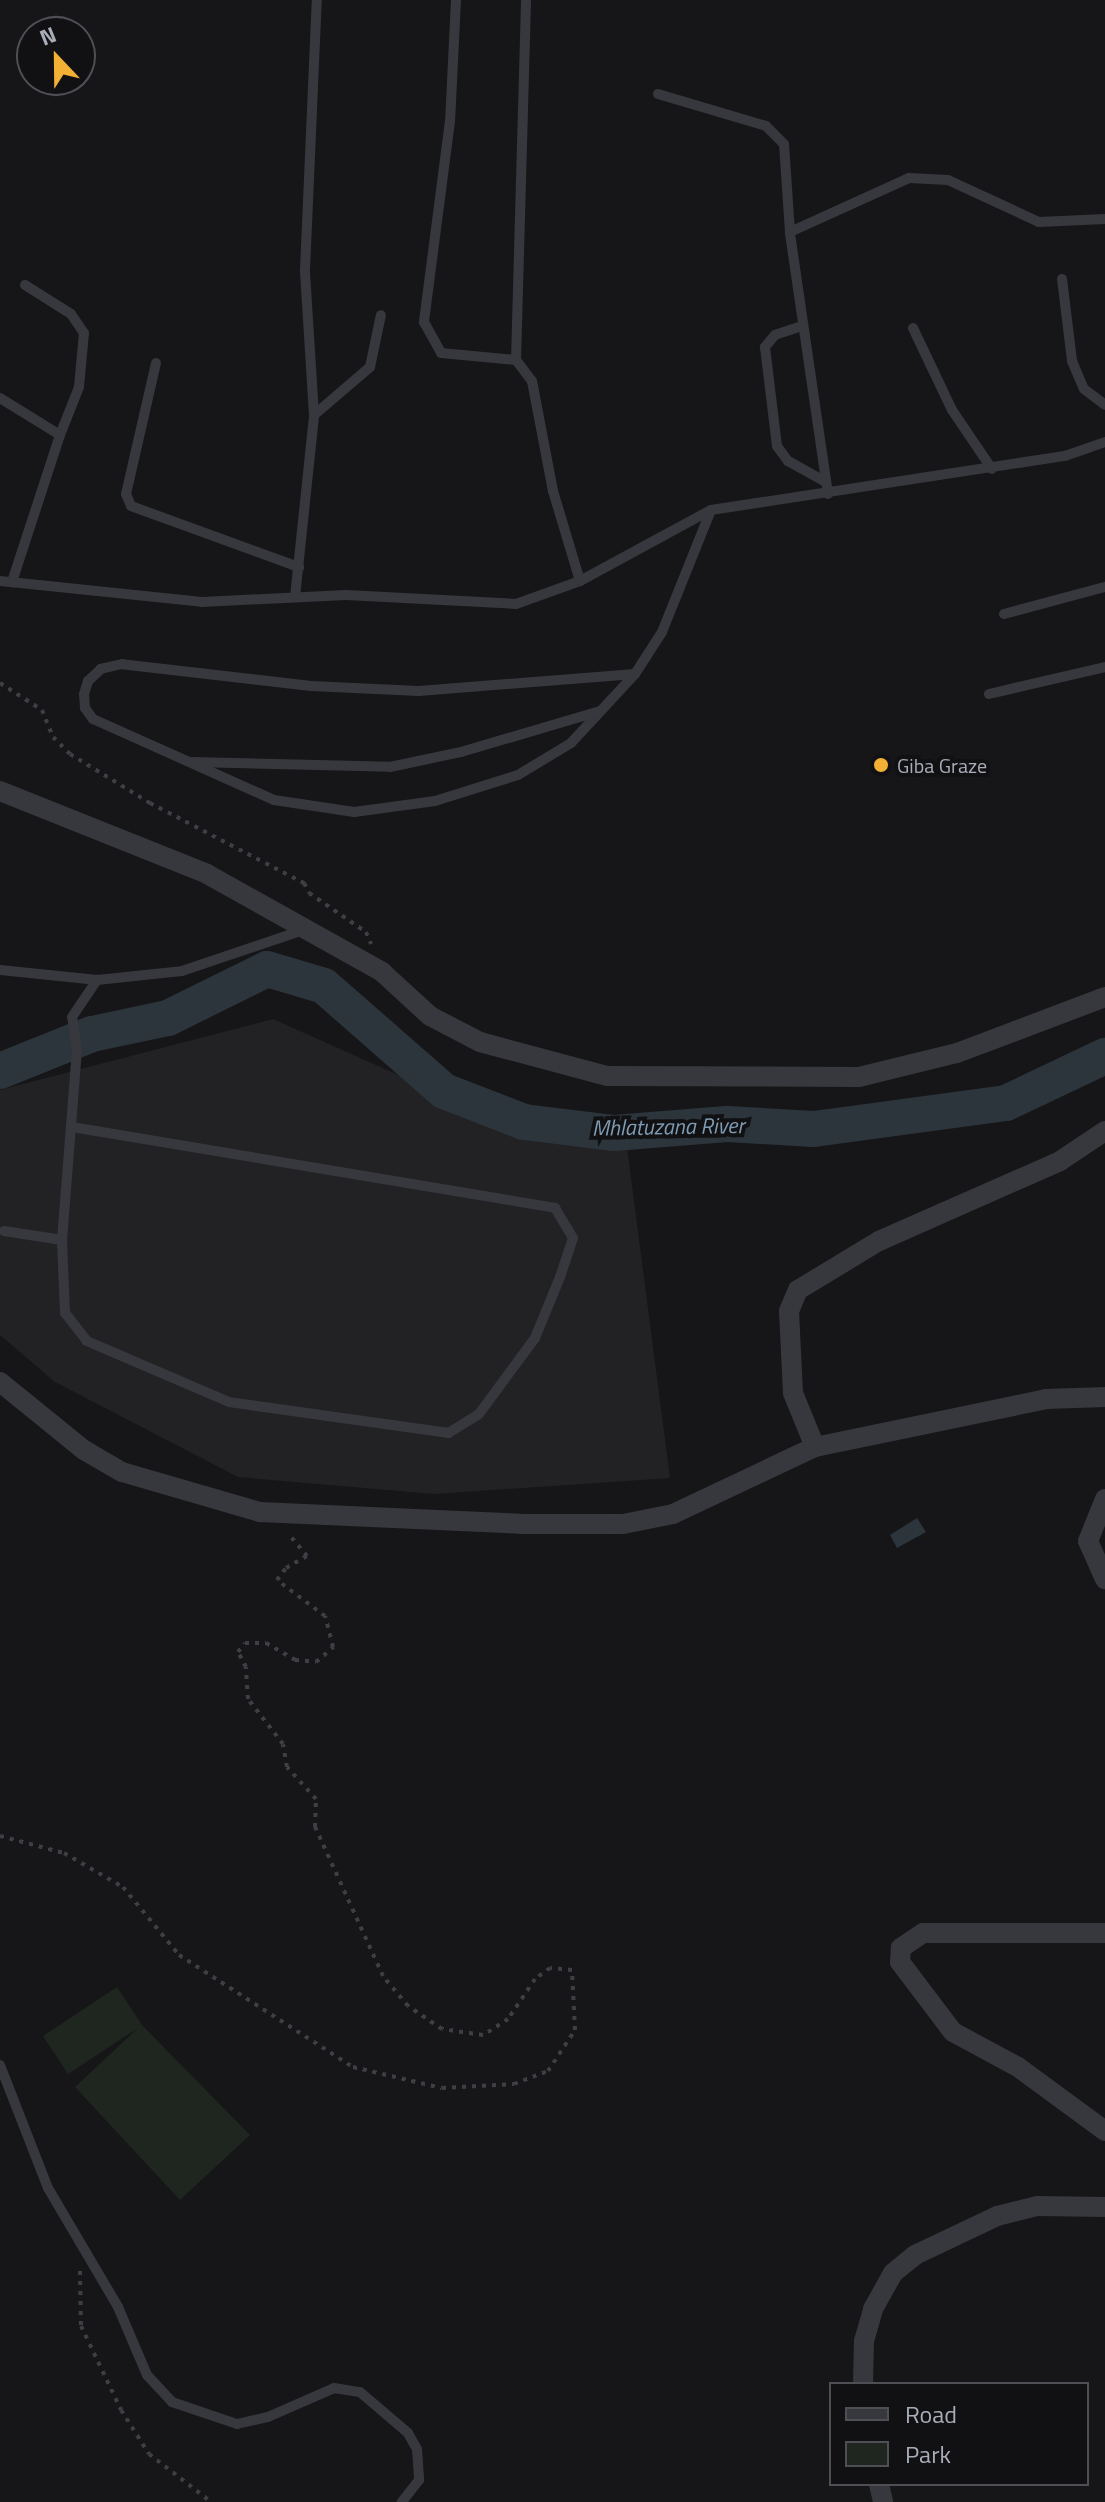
<!DOCTYPE html>
<html>
<head>
<meta charset="utf-8">
<style>
  body { margin:0 }
  #map { position:relative; width:1105px; height:2502px; overflow:hidden; background:#161618; font-family:"Titillium Web",sans-serif }
  div>[style] { position:absolute }
  .built>* { inset:0; background:#222225 }
  .green>* { inset:0; background:#1e261f }
  .water>* { inset:0; background:#2c353c }
  .river>* { height:36px; margin:-18px; padding:0 18px; transform-origin:18px; border-radius:18px; background:#2c353c }
  .path>* { height:4px; margin-top:-2px; transform-origin:0; background:repeating-linear-gradient(90deg,#3d3f44 0 4px,transparent 0 10px) }
  .lane>* { height:10px; margin:-5px; padding:0 5px; transform-origin:5px; border-radius:5px; background:#37383d }
  .street>* { height:20px; margin:-10px; padding:0 10px; transform-origin:10px; border-radius:10px; background:#37383d }
  .dots>* { width:22px; height:22px; translate:-50% -50%; box-sizing:border-box; border:4px solid #111113; border-radius:50% }
  span { translate:-50% -50%; white-space:nowrap; text-align:center; line-height:1.15; -webkit-text-stroke:8px #111113; paint-order:stroke }
  .poi-label { font-size:20px; color:#a8adb8 }
  .left { translate:0 -50%; text-align:left }
  .water-label { font-size:22px; color:#7f9bb3; font-style:italic }
  .legend { position:absolute; left:829px; top:2382px; width:260px; height:104px; box-sizing:border-box; background:#111113; border:2px solid #4d4f55; margin:0; padding:10px 14px; list-style:none; font-size:24px; color:#a8adb8 }
  .legend li { display:flex; align-items:center; gap:16px; height:40px }
  .legend b { width:40px; border:2px solid #4d4f55 }
  .north { position:absolute; left:16px; top:16px; width:80px; height:80px; box-sizing:border-box; background:#111113; border:2px solid #4d4f55; border-radius:50%; rotate:338deg; font-size:22px; font-weight:700; line-height:32px; text-align:center; color:#a8adb8 }
  .north::after { content:''; display:block; margin:auto; width:28px; height:36px; background:#f2b134; clip-path:polygon(50% 0,100% 100%,50% 72%,0 100%) }
</style>
</head>
<body>
<div id="map">
  <div class="built">
    <i style="clip-path:polygon(273px 1019px,481px 1112px,627px 1147px,670px 1478px,434px 1494px,238px 1477px,55px 1382px,0 1335px,0 1090px)"></i>
  </div>
  <div class="green">
    <i style="clip-path:polygon(117px 1987px,142px 2025px,250px 2135px,180px 2200px,75px 2087px,138px 2028px,68px 2074px,43px 2036px)"></i>
  </div>
  <div class="water">
    <i style="clip-path:polygon(917px 1518px,926px 1532px,897px 1548px,890px 1535px)"></i>
  </div>
  <div class="river">
    <i style="left:0;top:1071px;width:99px;rotate:-21.9deg"></i>
    <i style="left:92px;top:1034px;width:78px;rotate:-11.9deg"></i>
    <i style="left:168px;top:1018px;width:110px;rotate:-26.3deg"></i>
    <i style="left:267px;top:969px;width:59px;rotate:16.6deg"></i>
    <i style="left:324px;top:986px;width:159px;rotate:41.2deg"></i>
    <i style="left:444px;top:1091px;width:86px;rotate:21.2deg"></i>
    <i style="left:524px;top:1122px;width:91px;rotate:7deg"></i>
    <i style="left:614px;top:1133px;width:113px;rotate:-4.6deg"></i>
    <i style="left:727px;top:1124px;width:87px;rotate:3.3deg"></i>
    <i style="left:814px;top:1129px;width:194px;rotate:-7.7deg"></i>
    <i style="left:1006px;top:1103px;width:110px;rotate:-25.4deg"></i>
  </div>
  <div class="path">
    <i style="left:0;top:683px;width:50px;rotate:32.7deg"></i>
    <i style="left:42px;top:710px;width:29px;rotate:68deg"></i>
    <i style="left:53px;top:737px;width:24px;rotate:45deg"></i>
    <i style="left:70px;top:754px;width:94px;rotate:31.5deg"></i>
    <i style="left:150px;top:803px;width:174px;rotate:27.5deg"></i>
    <i style="left:304px;top:883px;width:11px;rotate:63deg"></i>
    <i style="left:309px;top:893px;width:69px;rotate:34.4deg"></i>
    <i style="left:366px;top:932px;width:13px;rotate:67deg"></i>
    <i style="left:0;top:1836px;width:66px;rotate:14.9deg"></i>
    <i style="left:64px;top:1853px;width:68px;rotate:30deg"></i>
    <i style="left:123px;top:1887px;width:88px;rotate:50.5deg"></i>
    <i style="left:179px;top:1955px;width:207px;rotate:32.8deg"></i>
    <i style="left:353px;top:2067px;width:91px;rotate:13.3deg"></i>
    <i style="left:442px;top:2088px;width:72px;rotate:-3.2deg"></i>
    <i style="left:514px;top:2084px;width:36px;rotate:-21deg"></i>
    <i style="left:548px;top:2071px;width:49px;rotate:-56.6deg"></i>
    <i style="left:575px;top:2030px;width:60px;rotate:-92.9deg"></i>
    <i style="left:572px;top:1970px;width:22px;rotate:-175deg"></i>
    <i style="left:550px;top:1968px;width:19px;rotate:144deg"></i>
    <i style="left:535px;top:1979px;width:48px;rotate:124deg"></i>
    <i style="left:508px;top:2019px;width:30px;rotate:147deg"></i>
    <i style="left:483px;top:2035px;width:41px;rotate:-171.7deg"></i>
    <i style="left:442px;top:2029px;width:41px;rotate:-145.9deg"></i>
    <i style="left:408px;top:2006px;width:39px;rotate:-130deg"></i>
    <i style="left:383px;top:1976px;width:164px;rotate:-114.5deg"></i>
    <i style="left:315px;top:1827px;width:28px;rotate:-88deg"></i>
    <i style="left:316px;top:1799px;width:43px;rotate:-132.2deg"></i>
    <i style="left:287px;top:1767px;width:23px;rotate:-100deg"></i>
    <i style="left:283px;top:1744px;width:57px;rotate:-127.9deg"></i>
    <i style="left:248px;top:1699px;width:32px;rotate:-94deg"></i>
    <i style="left:246px;top:1667px;width:17px;rotate:-118deg"></i>
    <i style="left:238px;top:1652px;width:11px;rotate:-52deg"></i>
    <i style="left:245px;top:1643px;width:21px"></i>
    <i style="left:266px;top:1643px;width:34px;rotate:30deg"></i>
    <i style="left:295px;top:1660px;width:21px;rotate:5deg"></i>
    <i style="left:316px;top:1662px;width:23px;rotate:-41deg"></i>
    <i style="left:333px;top:1647px;width:32px;rotate:-104deg"></i>
    <i style="left:325px;top:1616px;width:60px;rotate:-143.1deg"></i>
    <i style="left:277px;top:1580px;width:15px;rotate:-53deg"></i>
    <i style="left:286px;top:1568px;width:24px;rotate:-30deg"></i>
    <i style="left:307px;top:1556px;width:30px;rotate:-130deg"></i>
    <i style="left:80px;top:2271px;width:55px;rotate:89deg"></i>
    <i style="left:81px;top:2326px;width:93px;rotate:64.5deg"></i>
    <i style="left:121px;top:2410px;width:52px;rotate:57.5deg"></i>
    <i style="left:149px;top:2454px;width:78px;rotate:37.7deg"></i>
  </div>
  <div class="lane">
    <i style="left:456px;top:0;width:121px;rotate:92.8deg"></i>
    <i style="left:450px;top:121px;width:203px;rotate:97.4deg"></i>
    <i style="left:424px;top:322px;width:35px;rotate:61deg"></i>
    <i style="left:441px;top:353px;width:75px;rotate:5.3deg"></i>
    <i style="left:516px;top:360px;width:26px;rotate:53deg"></i>
    <i style="left:532px;top:381px;width:112px;rotate:79.2deg"></i>
    <i style="left:553px;top:491px;width:94px;rotate:73.3deg"></i>
    <i style="left:658px;top:94px;width:113px;rotate:16.5deg"></i>
    <i style="left:766px;top:126px;width:25px;rotate:45deg"></i>
    <i style="left:784px;top:144px;width:88px;rotate:86.1deg"></i>
    <i style="left:1062px;top:279px;width:83px;rotate:83deg"></i>
    <i style="left:1072px;top:361px;width:30px;rotate:67deg"></i>
    <i style="left:1084px;top:389px;width:26px;rotate:37deg"></i>
    <i style="left:25px;top:285px;width:54px;rotate:32.2deg"></i>
    <i style="left:71px;top:314px;width:23px;rotate:56deg"></i>
    <i style="left:84px;top:333px;width:54px;rotate:95.3deg"></i>
    <i style="left:79px;top:387px;width:52px;rotate:111.6deg"></i>
    <i style="left:802px;top:326px;width:28px;rotate:162deg"></i>
    <i style="left:775px;top:335px;width:16px;rotate:130deg"></i>
    <i style="left:765px;top:347px;width:100px;rotate:83.1deg"></i>
    <i style="left:777px;top:446px;width:19px;rotate:54deg"></i>
    <i style="left:788px;top:461px;width:43px;rotate:28.9deg"></i>
    <i style="left:913px;top:328px;width:91px;rotate:64.6deg"></i>
    <i style="left:952px;top:410px;width:71px;rotate:55.9deg"></i>
    <i style="left:516px;top:360px;width:360px;rotate:-88.4deg"></i>
    <i style="left:156px;top:363px;width:134px;rotate:102.9deg"></i>
    <i style="left:126px;top:494px;width:13px;rotate:67deg"></i>
    <i style="left:131px;top:506px;width:179px;rotate:20deg"></i>
    <i style="left:0;top:398px;width:70px;rotate:31.7deg"></i>
    <i style="left:60px;top:435px;width:155px;rotate:108.1deg"></i>
    <i style="left:314px;top:415px;width:74px;rotate:-40.6deg"></i>
    <i style="left:370px;top:367px;width:53px;rotate:-78.1deg"></i>
    <i style="left:828px;top:494px;width:265px;rotate:-98.3deg"></i>
    <i style="left:790px;top:232px;width:131px;rotate:-24.4deg"></i>
    <i style="left:909px;top:178px;width:39px;rotate:3deg"></i>
    <i style="left:948px;top:180px;width:100px;rotate:24.8deg"></i>
    <i style="left:1039px;top:222px;width:66px;rotate:-2.6deg"></i>
    <i style="left:0;top:581px;width:203px;rotate:5.9deg"></i>
    <i style="left:202px;top:602px;width:144px;rotate:-2.8deg"></i>
    <i style="left:346px;top:595px;width:170px;rotate:3deg"></i>
    <i style="left:516px;top:604px;width:68px;rotate:-19.8deg"></i>
    <i style="left:580px;top:581px;width:149px;rotate:-28.5deg"></i>
    <i style="left:711px;top:510px;width:358px;rotate:-8.7deg"></i>
    <i style="left:1065px;top:456px;width:42px;rotate:-19.3deg"></i>
    <i style="left:295px;top:597px;width:183px;rotate:-84deg"></i>
    <i style="left:314px;top:415px;width:145px;rotate:-93.6deg"></i>
    <i style="left:305px;top:270px;width:270px;rotate:-87.5deg"></i>
    <i style="left:1004px;top:614px;width:105px;rotate:-15deg"></i>
    <i style="left:635px;top:674px;width:217px;rotate:175.5deg"></i>
    <i style="left:419px;top:691px;width:108px;rotate:-177.3deg"></i>
    <i style="left:311px;top:686px;width:190px;rotate:-173.4deg"></i>
    <i style="left:122px;top:664px;width:22px;rotate:167deg"></i>
    <i style="left:101px;top:669px;width:18px;rotate:137deg"></i>
    <i style="left:88px;top:681px;width:14px;rotate:107deg"></i>
    <i style="left:84px;top:694px;width:14px;rotate:86deg"></i>
    <i style="left:85px;top:708px;width:14px;rotate:54deg"></i>
    <i style="left:93px;top:719px;width:198px;rotate:24.1deg"></i>
    <i style="left:274px;top:800px;width:81px;rotate:8.5deg"></i>
    <i style="left:354px;top:812px;width:82px;rotate:-7.7deg"></i>
    <i style="left:435px;top:801px;width:87px;rotate:-17.4deg"></i>
    <i style="left:518px;top:775px;width:62px;rotate:-31.1deg"></i>
    <i style="left:571px;top:743px;width:94px;rotate:-47.2deg"></i>
    <i style="left:635px;top:674px;width:50px;rotate:-57.3deg"></i>
    <i style="left:662px;top:632px;width:131px;rotate:-68.1deg"></i>
    <i style="left:989px;top:694px;width:119px;rotate:-13.1deg"></i>
    <i style="left:192px;top:762px;width:198px;rotate:1.4deg"></i>
    <i style="left:390px;top:767px;width:73px;rotate:-11.9deg"></i>
    <i style="left:461px;top:752px;width:145px;rotate:-16.4deg"></i>
    <i style="left:0;top:970px;width:98px;rotate:5.9deg"></i>
    <i style="left:72px;top:1127px;width:490px;rotate:9.5deg"></i>
    <i style="left:555px;top:1208px;width:35px;rotate:59deg"></i>
    <i style="left:573px;top:1238px;width:41px;rotate:108.4deg"></i>
    <i style="left:560px;top:1277px;width:66px;rotate:112.3deg"></i>
    <i style="left:535px;top:1338px;width:94px;rotate:126.4deg"></i>
    <i style="left:479px;top:1414px;width:36px;rotate:148deg"></i>
    <i style="left:449px;top:1433px;width:222px;rotate:-172deg"></i>
    <i style="left:229px;top:1402px;width:155px;rotate:-156.8deg"></i>
    <i style="left:87px;top:1341px;width:36px;rotate:-128deg"></i>
    <i style="left:65px;top:1313px;width:73px;rotate:-92.4deg"></i>
    <i style="left:62px;top:1240px;width:190px;rotate:-85.5deg"></i>
    <i style="left:77px;top:1051px;width:34px;rotate:-98deg"></i>
    <i style="left:72px;top:1017px;width:45px;rotate:-56deg"></i>
    <i style="left:97px;top:980px;width:85px;rotate:-6deg"></i>
    <i style="left:182px;top:971px;width:129px;rotate:-18.6deg"></i>
    <i style="left:4px;top:1231px;width:59px;rotate:8.8deg"></i>
    <i style="left:0;top:2065px;width:132px;rotate:68.7deg"></i>
    <i style="left:48px;top:2188px;width:138px;rotate:59.5deg"></i>
    <i style="left:118px;top:2307px;width:74px;rotate:66.9deg"></i>
    <i style="left:147px;top:2375px;width:37px;rotate:47deg"></i>
    <i style="left:172px;top:2402px;width:69px;rotate:18.7deg"></i>
    <i style="left:237px;top:2424px;width:32px;rotate:-13deg"></i>
    <i style="left:268px;top:2417px;width:72px;rotate:-23.7deg"></i>
    <i style="left:334px;top:2388px;width:26px;rotate:9deg"></i>
    <i style="left:360px;top:2392px;width:63px;rotate:40.5deg"></i>
    <i style="left:408px;top:2433px;width:18px;rotate:61deg"></i>
    <i style="left:417px;top:2449px;width:31px;rotate:86deg"></i>
    <i style="left:419px;top:2480px;width:28px;rotate:128deg"></i>
  </div>
  <div class="street">
    <i style="left:0;top:791px;width:223px;rotate:21.8deg"></i>
    <i style="left:207px;top:874px;width:201px;rotate:29.2deg"></i>
    <i style="left:382px;top:972px;width:65px;rotate:42.5deg"></i>
    <i style="left:430px;top:1016px;width:56px;rotate:27.5deg"></i>
    <i style="left:480px;top:1042px;width:131px;rotate:15deg"></i>
    <i style="left:607px;top:1076px;width:252px;rotate:0.2deg"></i>
    <i style="left:859px;top:1077px;width:101px;rotate:-13.8deg"></i>
    <i style="left:957px;top:1053px;width:158px;rotate:-20.7deg"></i>
    <i style="left:0;top:1382px;width:108px;rotate:39deg"></i>
    <i style="left:84px;top:1450px;width:44px;rotate:30.1deg"></i>
    <i style="left:122px;top:1472px;width:144px;rotate:16.2deg"></i>
    <i style="left:260px;top:1512px;width:261px;rotate:2.6deg"></i>
    <i style="left:521px;top:1524px;width:102px"></i>
    <i style="left:623px;top:1524px;width:51px;rotate:-11.3deg"></i>
    <i style="left:673px;top:1514px;width:157px;rotate:-25.3deg"></i>
    <i style="left:815px;top:1447px;width:236px;rotate:-11.7deg"></i>
    <i style="left:1046px;top:1399px;width:59px;rotate:-1.9deg"></i>
    <i style="left:815px;top:1447px;width:58px;rotate:-112.2deg"></i>
    <i style="left:793px;top:1393px;width:82px;rotate:-92.8deg"></i>
    <i style="left:789px;top:1311px;width:23px;rotate:-67deg"></i>
    <i style="left:798px;top:1290px;width:95px;rotate:-31.2deg"></i>
    <i style="left:879px;top:1241px;width:198px;rotate:-23.8deg"></i>
    <i style="left:1060px;top:1161px;width:54px;rotate:-33.7deg"></i>
    <i style="left:1105px;top:1499px;width:45px;rotate:112deg"></i>
    <i style="left:1088px;top:1541px;width:42px;rotate:65.9deg"></i>
    <i style="left:1105px;top:1933px;width:182px;rotate:180deg"></i>
    <i style="left:923px;top:1933px;width:27px;rotate:146deg"></i>
    <i style="left:901px;top:1948px;width:14px;rotate:94deg"></i>
    <i style="left:900px;top:1962px;width:88px;rotate:52.9deg"></i>
    <i style="left:953px;top:2032px;width:74px;rotate:28.3deg"></i>
    <i style="left:1018px;top:2067px;width:108px;rotate:36.3deg"></i>
    <i style="left:863px;top:2384px;width:43px;rotate:-88.7deg"></i>
    <i style="left:864px;top:2341px;width:33px;rotate:-74deg"></i>
    <i style="left:873px;top:2309px;width:41px;rotate:-60.9deg"></i>
    <i style="left:893px;top:2273px;width:28px;rotate:-39deg"></i>
    <i style="left:915px;top:2255px;width:91px;rotate:-25.4deg"></i>
    <i style="left:997px;top:2216px;width:41px;rotate:-14deg"></i>
    <i style="left:1037px;top:2206px;width:68px;rotate:0.8deg"></i>
    <i style="left:879px;top:2484px;width:18px;rotate:77deg"></i>
  </div>
  <div class="dots">
    <i style="left:881px;top:765px;background:#f2b134"></i>
  </div>
  <div class="poi-label">
    <span class="left" style="left:897px;top:765px">Giba Graze</span>
  </div>
  <div class="water-label">
    <span style="left:668px;top:1127px;rotate:-1deg">Mhlatuzana River</span>
  </div>
  <ul class="legend">
  <li><b style="height:10px;background:#37383d"></b>Road</li>
  <li><b style="height:22px;background:#1e261f"></b>Park</li>
  </ul>
  <div class="north">N</div>
</div>
</body>
</html>
